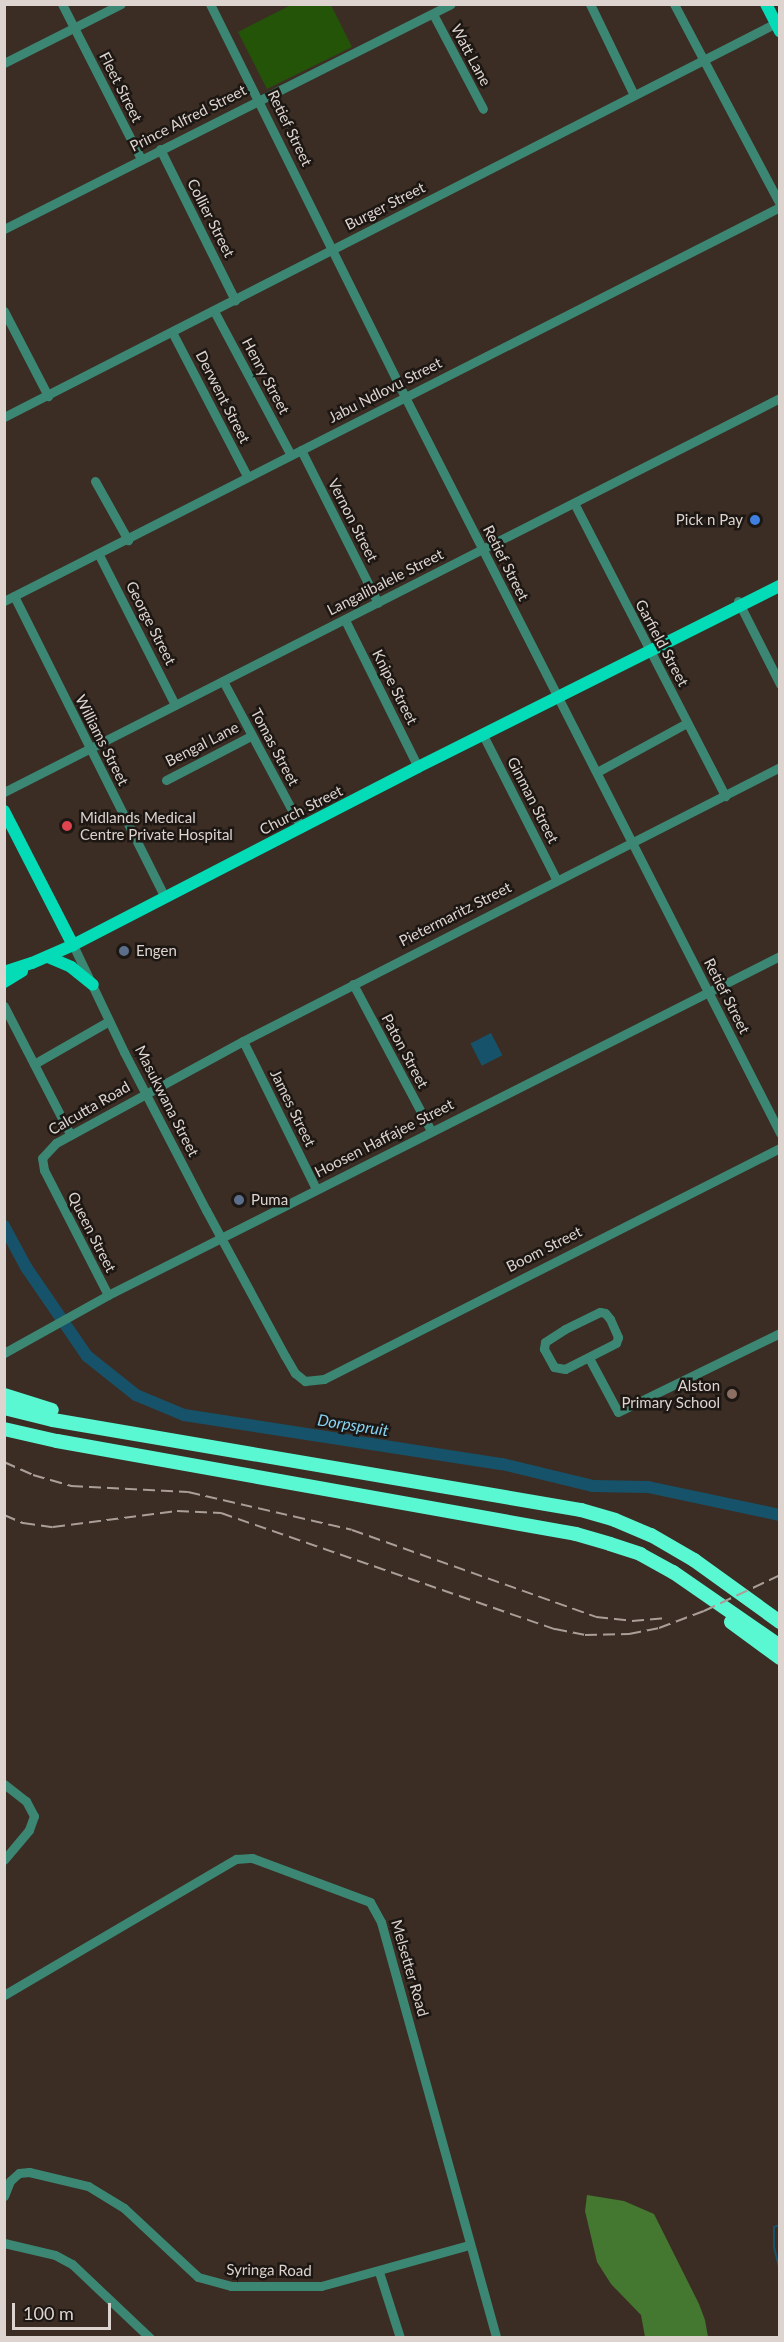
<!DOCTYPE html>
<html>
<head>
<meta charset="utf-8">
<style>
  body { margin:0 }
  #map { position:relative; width:784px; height:2342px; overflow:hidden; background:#3b2d24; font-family:Lato,sans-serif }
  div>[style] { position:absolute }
  .green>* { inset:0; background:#245408 }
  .forest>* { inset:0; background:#44772f }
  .water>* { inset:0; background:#16536a; transform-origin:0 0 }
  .stream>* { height:2px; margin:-1px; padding:0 1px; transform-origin:1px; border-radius:1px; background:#16536a }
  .river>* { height:12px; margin:-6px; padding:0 6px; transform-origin:6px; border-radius:6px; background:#16536a }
  .minor>* { height:9px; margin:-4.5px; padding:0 4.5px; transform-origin:4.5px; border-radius:4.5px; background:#3c8774 }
  .major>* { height:12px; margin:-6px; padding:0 6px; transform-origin:6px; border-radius:6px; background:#03dcb7 }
  .highway>* { height:14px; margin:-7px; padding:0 7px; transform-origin:7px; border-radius:7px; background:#59f8d3 }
  .rail>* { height:2px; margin-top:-1px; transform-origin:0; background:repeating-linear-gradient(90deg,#a99e98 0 12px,transparent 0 18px) }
  .dots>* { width:16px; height:16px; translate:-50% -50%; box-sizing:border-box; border:3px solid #1d1713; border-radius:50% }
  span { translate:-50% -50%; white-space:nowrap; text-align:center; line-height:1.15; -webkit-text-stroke:5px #1d1713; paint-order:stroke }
  .street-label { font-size:15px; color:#ddd4cf }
  .poi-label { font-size:15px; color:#ddd4cf }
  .right { translate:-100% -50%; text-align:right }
  .left { translate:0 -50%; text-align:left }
  .water-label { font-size:16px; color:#87d3f4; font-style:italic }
  .frame { position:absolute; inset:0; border:6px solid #ddd4cf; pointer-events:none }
  .scale { position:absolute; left:12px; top:2303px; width:99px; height:27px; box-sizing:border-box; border:3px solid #ddd4cf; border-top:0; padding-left:8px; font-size:18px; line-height:21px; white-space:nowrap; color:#ddd4cf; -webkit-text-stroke:4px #1d1713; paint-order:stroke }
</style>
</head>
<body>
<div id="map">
  <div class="green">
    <i style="clip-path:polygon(293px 4px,331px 5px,352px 47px,267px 89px,238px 32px)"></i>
  </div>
  <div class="forest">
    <i style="clip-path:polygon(587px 2195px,624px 2201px,654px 2214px,699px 2304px,705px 2320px,708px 2337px,645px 2337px,641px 2315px,611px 2284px,597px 2262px,585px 2211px)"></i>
  </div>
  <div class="water">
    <i style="left:491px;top:1033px;width:25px;height:23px;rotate:63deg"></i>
  </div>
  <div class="stream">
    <i style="left:780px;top:2225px;width:6px;rotate:162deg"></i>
    <i style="left:774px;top:2227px;width:20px;rotate:90deg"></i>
    <i style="left:774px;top:2247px;width:25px;rotate:76deg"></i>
  </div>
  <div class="river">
    <i style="left:4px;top:1226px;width:47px;rotate:61.8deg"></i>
    <i style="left:26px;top:1267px;width:108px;rotate:55.6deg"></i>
    <i style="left:87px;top:1356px;width:63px;rotate:38.5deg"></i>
    <i style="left:136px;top:1395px;width:52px;rotate:22.6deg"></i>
    <i style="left:184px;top:1415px;width:322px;rotate:8.8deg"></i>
    <i style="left:502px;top:1464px;width:94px;rotate:13.6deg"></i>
    <i style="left:593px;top:1486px;width:55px;rotate:1deg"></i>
    <i style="left:648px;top:1487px;width:135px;rotate:12deg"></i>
  </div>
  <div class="minor">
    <i style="left:62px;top:4px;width:174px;rotate:63deg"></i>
    <i style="left:210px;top:4px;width:439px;rotate:63.6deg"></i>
    <i style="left:405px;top:397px;width:826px;rotate:63deg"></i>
    <i style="left:590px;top:4px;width:101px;rotate:64.2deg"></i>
    <i style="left:674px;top:4px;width:226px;rotate:62.1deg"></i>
    <i style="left:433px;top:14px;width:107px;rotate:62.2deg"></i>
    <i style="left:4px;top:63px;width:131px;rotate:-26.8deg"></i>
    <i style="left:160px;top:149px;width:169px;rotate:63.6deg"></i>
    <i style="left:4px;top:229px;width:500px;rotate:-26.72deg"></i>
    <i style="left:4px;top:311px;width:96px;rotate:62.6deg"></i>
    <i style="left:214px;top:311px;width:163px;rotate:61.9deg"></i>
    <i style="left:172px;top:332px;width:162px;rotate:62.5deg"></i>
    <i style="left:4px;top:417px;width:871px;rotate:-27.04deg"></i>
    <i style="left:301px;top:450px;width:171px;rotate:63.3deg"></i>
    <i style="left:95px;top:481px;width:68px;rotate:60.8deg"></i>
    <i style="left:574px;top:503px;width:330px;rotate:62.7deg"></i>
    <i style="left:99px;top:555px;width:168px;rotate:63.1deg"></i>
    <i style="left:14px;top:596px;width:335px;rotate:63.4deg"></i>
    <i style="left:4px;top:601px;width:870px;rotate:-26.92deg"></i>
    <i style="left:738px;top:601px;width:93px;rotate:63.2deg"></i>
    <i style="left:345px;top:620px;width:164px;rotate:63.6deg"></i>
    <i style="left:223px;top:681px;width:166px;rotate:61.9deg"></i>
    <i style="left:483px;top:735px;width:161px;rotate:63.1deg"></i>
    <i style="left:597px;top:772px;width:102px;rotate:-28.6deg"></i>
    <i style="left:166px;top:780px;width:96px;rotate:-27.4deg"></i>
    <i style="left:4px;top:792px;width:870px;rotate:-26.92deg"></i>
    <i style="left:73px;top:945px;width:119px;rotate:64.5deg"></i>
    <i style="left:124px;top:1052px;width:178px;rotate:62.6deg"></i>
    <i style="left:206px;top:1210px;width:166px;rotate:61.6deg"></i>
    <i style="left:285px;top:1356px;width:20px;rotate:60deg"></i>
    <i style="left:295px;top:1373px;width:13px;rotate:39deg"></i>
    <i style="left:305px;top:1381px;width:19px;rotate:-6deg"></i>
    <i style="left:324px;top:1379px;width:511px;rotate:-26.87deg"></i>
    <i style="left:353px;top:984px;width:166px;rotate:62deg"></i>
    <i style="left:4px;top:1006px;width:144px;rotate:62.7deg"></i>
    <i style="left:243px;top:1041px;width:165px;rotate:63.7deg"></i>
    <i style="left:34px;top:1064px;width:86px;rotate:-29.8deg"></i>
    <i style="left:108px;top:1295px;width:140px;rotate:-117.1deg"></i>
    <i style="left:44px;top:1170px;width:12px;rotate:-99deg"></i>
    <i style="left:42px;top:1158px;width:21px;rotate:-47deg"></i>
    <i style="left:56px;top:1143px;width:213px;rotate:-28.6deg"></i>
    <i style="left:243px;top:1041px;width:603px;rotate:-27.03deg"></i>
    <i style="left:600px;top:1312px;width:5px;rotate:11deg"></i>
    <i style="left:605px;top:1313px;width:8px;rotate:50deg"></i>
    <i style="left:610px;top:1319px;width:20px;rotate:66deg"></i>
    <i style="left:618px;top:1337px;width:6px;rotate:108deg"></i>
    <i style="left:616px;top:1343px;width:57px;rotate:153deg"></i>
    <i style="left:565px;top:1369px;width:11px;rotate:-170deg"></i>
    <i style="left:554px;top:1367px;width:21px;rotate:-119deg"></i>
    <i style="left:544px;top:1349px;width:7px;rotate:-82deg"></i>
    <i style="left:545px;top:1342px;width:24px;rotate:-33deg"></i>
    <i style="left:565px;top:1329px;width:39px;rotate:-26deg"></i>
    <i style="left:4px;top:1353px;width:119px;rotate:-29.1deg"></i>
    <i style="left:108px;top:1295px;width:753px;rotate:-26.77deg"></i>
    <i style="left:589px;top:1358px;width:61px;rotate:61.8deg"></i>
    <i style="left:618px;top:1412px;width:180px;rotate:-26deg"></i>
    <i style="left:4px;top:1784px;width:28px;rotate:38deg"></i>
    <i style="left:26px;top:1801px;width:17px;rotate:62deg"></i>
    <i style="left:34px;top:1816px;width:15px;rotate:110deg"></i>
    <i style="left:29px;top:1830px;width:39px;rotate:130deg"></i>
    <i style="left:4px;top:1995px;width:269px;rotate:-30.4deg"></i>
    <i style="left:236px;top:1859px;width:16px;rotate:-4deg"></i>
    <i style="left:252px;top:1858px;width:126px;rotate:20.4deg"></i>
    <i style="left:370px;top:1902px;width:23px;rotate:61deg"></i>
    <i style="left:381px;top:1922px;width:432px;rotate:74.5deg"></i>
    <i style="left:4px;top:2196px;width:16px;rotate:-68deg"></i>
    <i style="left:10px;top:2181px;width:12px;rotate:-42deg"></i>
    <i style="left:19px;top:2173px;width:10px;rotate:-6deg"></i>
    <i style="left:29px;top:2172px;width:61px;rotate:13.3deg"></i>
    <i style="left:88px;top:2186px;width:42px;rotate:31.4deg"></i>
    <i style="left:124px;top:2208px;width:101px;rotate:43deg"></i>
    <i style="left:198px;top:2277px;width:34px;rotate:15deg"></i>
    <i style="left:231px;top:2286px;width:90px"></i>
    <i style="left:321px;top:2286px;width:154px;rotate:-15.5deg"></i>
    <i style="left:4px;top:2243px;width:52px;rotate:13.2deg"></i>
    <i style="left:55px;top:2255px;width:19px;rotate:28deg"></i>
    <i style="left:72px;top:2264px;width:108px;rotate:43.5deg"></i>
    <i style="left:379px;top:2272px;width:69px;rotate:72.3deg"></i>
  </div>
  <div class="major">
    <i style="left:766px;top:4px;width:31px;rotate:63deg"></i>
    <i style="left:4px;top:811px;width:151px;rotate:62.8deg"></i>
    <i style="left:48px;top:957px;width:25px;rotate:23deg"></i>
    <i style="left:71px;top:967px;width:28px;rotate:39deg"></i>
    <i style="left:4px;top:972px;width:29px;rotate:-18deg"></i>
    <i style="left:32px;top:963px;width:45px;rotate:-23.7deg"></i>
    <i style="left:73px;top:945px;width:388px;rotate:-27.3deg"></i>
    <i style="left:418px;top:767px;width:405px;rotate:-26.6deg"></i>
    <i style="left:4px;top:982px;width:21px;rotate:-31deg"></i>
  </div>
  <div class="highway">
    <i style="left:4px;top:1395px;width:50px;rotate:17.4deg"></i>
    <i style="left:4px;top:1408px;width:50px;rotate:13.8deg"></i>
    <i style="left:53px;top:1420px;width:536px;rotate:9.67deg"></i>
    <i style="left:581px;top:1510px;width:35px;rotate:16deg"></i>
    <i style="left:615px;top:1520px;width:39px;rotate:23deg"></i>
    <i style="left:651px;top:1535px;width:50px;rotate:30.2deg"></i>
    <i style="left:694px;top:1560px;width:106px;rotate:35.8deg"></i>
    <i style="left:4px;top:1429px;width:54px;rotate:12.8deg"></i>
    <i style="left:57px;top:1441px;width:527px;rotate:10.16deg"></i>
    <i style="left:576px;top:1534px;width:35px;rotate:16deg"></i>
    <i style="left:610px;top:1544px;width:32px;rotate:18deg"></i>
    <i style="left:640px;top:1554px;width:38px;rotate:29deg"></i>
    <i style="left:673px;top:1572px;width:130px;rotate:34.7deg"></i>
    <i style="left:731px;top:1622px;width:61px;rotate:36.3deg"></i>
  </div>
  <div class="rail">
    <i style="left:4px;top:1462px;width:32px;rotate:24deg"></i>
    <i style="left:33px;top:1475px;width:40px;rotate:16deg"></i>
    <i style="left:71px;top:1486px;width:117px;rotate:2.9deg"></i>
    <i style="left:188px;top:1492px;width:168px;rotate:13deg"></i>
    <i style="left:352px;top:1530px;width:259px;rotate:19.6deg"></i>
    <i style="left:596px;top:1617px;width:36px;rotate:6deg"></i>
    <i style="left:632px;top:1621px;width:35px;rotate:-5deg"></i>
    <i style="left:4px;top:1515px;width:21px;rotate:23deg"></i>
    <i style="left:23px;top:1523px;width:30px;rotate:8deg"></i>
    <i style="left:53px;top:1527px;width:125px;rotate:-7.4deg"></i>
    <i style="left:177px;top:1511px;width:44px;rotate:2.6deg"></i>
    <i style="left:221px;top:1513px;width:354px;rotate:19.2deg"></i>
    <i style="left:555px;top:1629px;width:31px;rotate:11deg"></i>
    <i style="left:585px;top:1635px;width:44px;rotate:-1.3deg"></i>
    <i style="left:629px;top:1634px;width:31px;rotate:-11deg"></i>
    <i style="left:659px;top:1628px;width:48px;rotate:-20.7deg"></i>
    <i style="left:704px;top:1611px;width:84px;rotate:-25.3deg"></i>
  </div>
  <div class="dots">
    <i style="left:755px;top:520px;background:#3f7fe0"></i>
    <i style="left:67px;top:826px;background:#e0444e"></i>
    <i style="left:124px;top:951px;background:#5c6f8a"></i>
    <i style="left:239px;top:1200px;background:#5c6f8a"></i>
    <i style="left:732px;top:1394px;background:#8d6e63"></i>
  </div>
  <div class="street-label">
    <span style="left:471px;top:55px;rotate:62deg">Watt Lane</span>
    <span style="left:121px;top:87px;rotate:63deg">Fleet Street</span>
    <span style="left:188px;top:118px;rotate:-27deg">Prince Alfred Street</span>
    <span style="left:290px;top:128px;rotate:64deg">Retief Street</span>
    <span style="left:385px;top:206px;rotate:-27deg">Burger Street</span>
    <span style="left:211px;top:218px;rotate:63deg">Collier Street</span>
    <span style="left:266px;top:376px;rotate:62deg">Henry Street</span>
    <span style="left:385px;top:390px;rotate:-27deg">Jabu Ndlovu Street</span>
    <span style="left:223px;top:397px;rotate:63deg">Derwent Street</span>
    <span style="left:353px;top:520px;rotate:63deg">Vernon Street</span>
    <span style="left:506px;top:563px;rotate:63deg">Retief Street</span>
    <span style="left:385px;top:582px;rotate:-27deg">Langalibalele Street</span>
    <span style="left:151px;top:623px;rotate:63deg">George Street</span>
    <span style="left:662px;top:643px;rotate:62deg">Garfield Street</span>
    <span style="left:395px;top:687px;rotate:63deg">Knipe Street</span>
    <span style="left:102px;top:740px;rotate:63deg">Williams Street</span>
    <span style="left:202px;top:744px;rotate:-27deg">Bengal Lane</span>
    <span style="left:275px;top:747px;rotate:62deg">Tomas Street</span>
    <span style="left:533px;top:800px;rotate:63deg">Ginman Street</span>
    <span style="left:301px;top:810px;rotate:-27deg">Church Street</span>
    <span style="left:455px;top:914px;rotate:-27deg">Pietermaritz Street</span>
    <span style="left:727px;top:996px;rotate:63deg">Retief Street</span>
    <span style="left:405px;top:1051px;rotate:62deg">Paton Street</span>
    <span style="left:167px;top:1101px;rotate:63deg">Masukwana Street</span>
    <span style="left:89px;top:1108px;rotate:-30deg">Calcutta Road</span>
    <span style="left:293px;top:1108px;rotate:64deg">James Street</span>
    <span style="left:384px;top:1138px;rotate:-27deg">Hoosen Haffajee Street</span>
    <span style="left:92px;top:1232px;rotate:63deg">Queen Street</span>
    <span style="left:544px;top:1249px;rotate:-27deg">Boom Street</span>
    <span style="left:410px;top:1968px;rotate:74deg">Melsetter Road</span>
    <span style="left:269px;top:2270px;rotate:1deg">Syringa Road</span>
  </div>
  <div class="poi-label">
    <span class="right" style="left:743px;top:520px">Pick n Pay</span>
    <span class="left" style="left:80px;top:826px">Midlands Medical<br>Centre Private Hospital</span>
    <span class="left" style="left:136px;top:951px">Engen</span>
    <span class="left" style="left:251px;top:1200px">Puma</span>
    <span class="right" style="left:720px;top:1394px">Alston<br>Primary School</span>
  </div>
  <div class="water-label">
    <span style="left:353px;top:1425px;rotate:9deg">Dorpspruit</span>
  </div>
  <div class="frame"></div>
  <div class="scale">100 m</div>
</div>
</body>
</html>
